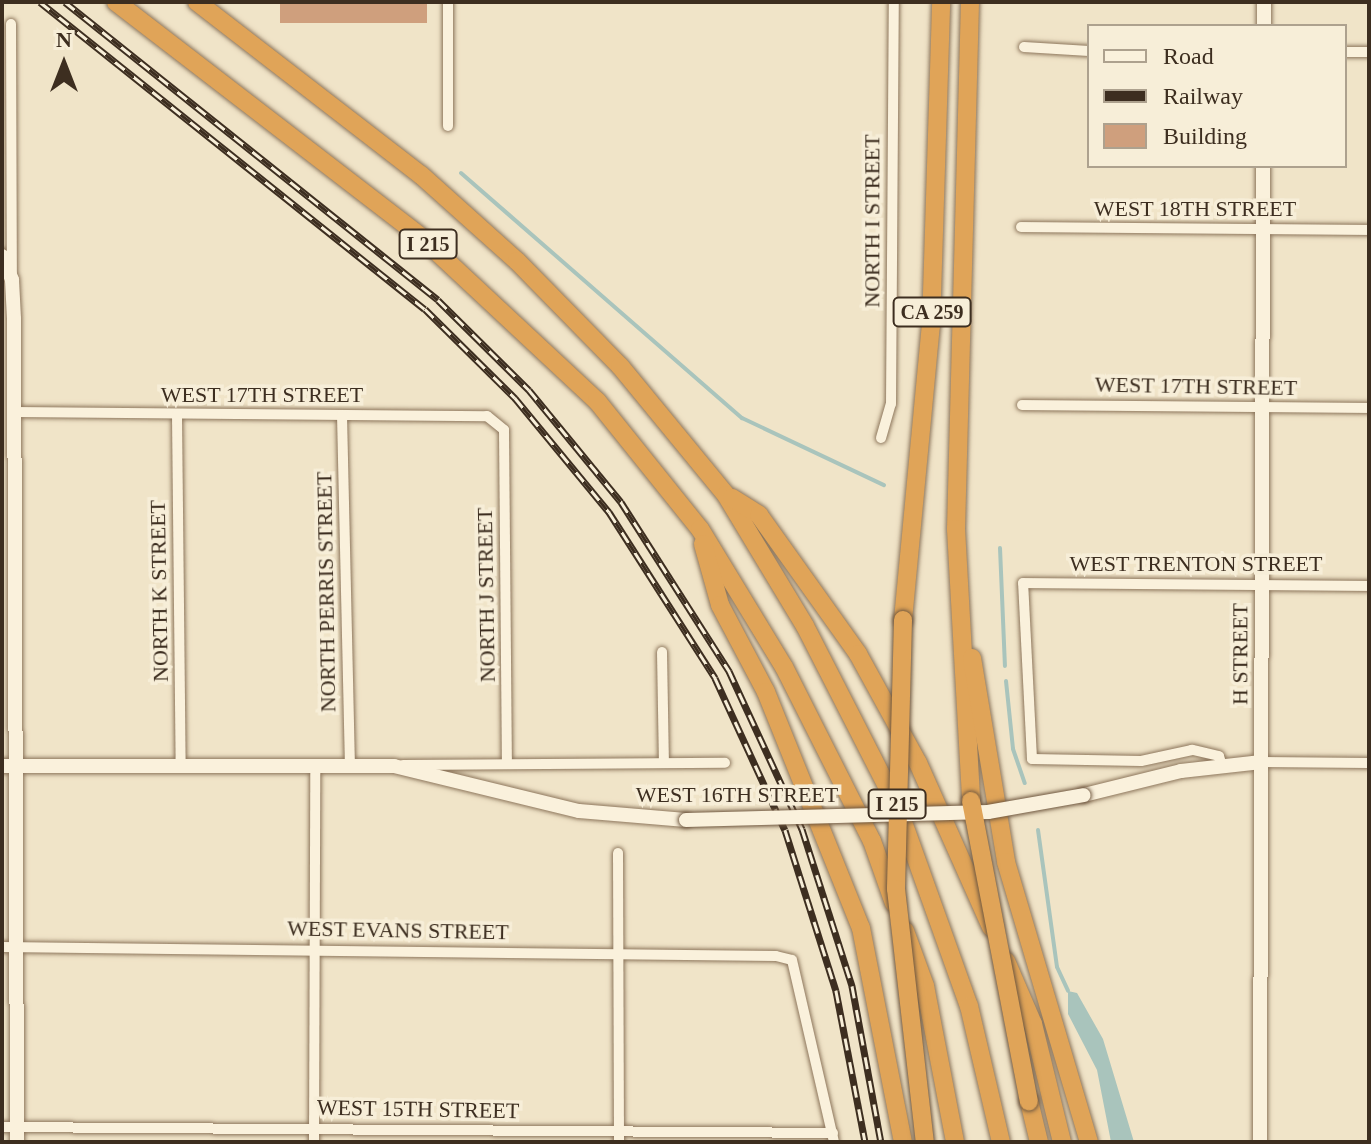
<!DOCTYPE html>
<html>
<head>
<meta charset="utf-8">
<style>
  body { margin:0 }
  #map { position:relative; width:1371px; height:1144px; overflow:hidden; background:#f0e4c8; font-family:Georgia,serif }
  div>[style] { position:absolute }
  .water>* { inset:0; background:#a9c4bc }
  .stream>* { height:4px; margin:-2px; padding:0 2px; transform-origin:2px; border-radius:2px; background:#a9c4bc }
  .building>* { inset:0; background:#cf9f7d; transform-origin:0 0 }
  .roads { filter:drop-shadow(0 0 2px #8d765c) drop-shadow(0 0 2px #8d765c) }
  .street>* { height:10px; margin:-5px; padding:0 5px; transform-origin:5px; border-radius:5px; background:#faf1dc }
  .secondary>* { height:14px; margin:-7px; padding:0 7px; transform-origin:7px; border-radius:7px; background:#faf1dc }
  .highway>* { height:18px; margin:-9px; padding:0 9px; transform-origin:9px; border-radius:9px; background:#e0a458 }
  .rail>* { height:7px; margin-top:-3.5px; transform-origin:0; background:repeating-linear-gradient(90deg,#f7eed8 0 12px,#3d2e20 0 24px); box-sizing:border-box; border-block:2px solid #3d2e20 }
  .bridges { filter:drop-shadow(0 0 2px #6f573f) drop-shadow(0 0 2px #6f573f) }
  .secondary-bridge>* { height:14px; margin:-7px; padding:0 7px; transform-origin:7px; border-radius:7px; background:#faf1dc }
  .highway-bridge>* { height:18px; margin:-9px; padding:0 9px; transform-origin:9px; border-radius:9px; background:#e0a458 }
  span { translate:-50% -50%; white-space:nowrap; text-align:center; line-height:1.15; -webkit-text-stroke:7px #f7eed8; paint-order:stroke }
  .shield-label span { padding:2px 6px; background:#f7eed8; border:2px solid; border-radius:6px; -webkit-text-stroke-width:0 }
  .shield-label { font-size:20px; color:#3d2e20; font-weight:700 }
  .street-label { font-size:22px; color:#3d2e20 }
  .frame { position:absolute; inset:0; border:4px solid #3d2e20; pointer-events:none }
  .legend { position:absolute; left:1087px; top:24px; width:260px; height:144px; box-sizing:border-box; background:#f7eed8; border:2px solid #ada18e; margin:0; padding:10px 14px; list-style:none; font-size:24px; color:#3d2e20 }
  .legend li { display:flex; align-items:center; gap:16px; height:40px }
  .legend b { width:40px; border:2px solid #ada18e }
  .north { position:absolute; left:24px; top:24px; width:80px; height:80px; -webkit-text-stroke:6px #f7eed8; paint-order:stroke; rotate:0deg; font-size:22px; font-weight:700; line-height:32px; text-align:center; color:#3d2e20 }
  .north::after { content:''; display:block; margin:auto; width:28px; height:36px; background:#3d2e20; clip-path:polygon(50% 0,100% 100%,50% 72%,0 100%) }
</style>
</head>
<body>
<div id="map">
  <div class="water">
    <i style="clip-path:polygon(1068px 991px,1077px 993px,1103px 1039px,1134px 1142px,1111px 1142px,1097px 1070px,1068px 1014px)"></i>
  </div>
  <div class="stream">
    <i style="left:461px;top:173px;width:373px;rotate:41.1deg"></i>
    <i style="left:742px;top:418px;width:157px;rotate:25.3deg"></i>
    <i style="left:1000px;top:548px;width:118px;rotate:87.6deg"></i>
    <i style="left:1006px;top:681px;width:68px;rotate:84.1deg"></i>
    <i style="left:1013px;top:749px;width:36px;rotate:71deg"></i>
    <i style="left:1038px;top:830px;width:138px;rotate:82.1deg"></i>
    <i style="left:1057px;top:967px;width:26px;rotate:65deg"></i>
  </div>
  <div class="building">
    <i style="left:280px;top:2px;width:147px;height:21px"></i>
  </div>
  <div class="roads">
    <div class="street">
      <i style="left:448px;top:2px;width:124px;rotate:90deg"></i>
      <i style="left:11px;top:24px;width:250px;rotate:89.8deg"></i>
      <i style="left:1024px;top:47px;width:65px;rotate:3.5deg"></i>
      <i style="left:1345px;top:52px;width:24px"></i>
      <i style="left:1021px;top:227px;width:348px;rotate:0.5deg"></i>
      <i style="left:1022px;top:405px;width:347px;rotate:0.5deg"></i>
      <i style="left:14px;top:412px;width:473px;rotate:0.5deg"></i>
      <i style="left:487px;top:416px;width:22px;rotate:39deg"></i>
      <i style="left:504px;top:430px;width:330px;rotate:89.5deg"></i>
      <i style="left:177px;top:415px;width:353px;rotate:89.4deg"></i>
      <i style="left:342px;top:415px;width:352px;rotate:88.7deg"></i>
      <i style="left:881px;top:438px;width:35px;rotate:-74deg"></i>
      <i style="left:891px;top:404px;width:402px;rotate:-89.6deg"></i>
      <i style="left:662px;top:652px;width:110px;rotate:89deg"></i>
      <i style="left:1261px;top:762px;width:108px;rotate:0.5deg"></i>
      <i style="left:403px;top:765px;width:322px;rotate:-0.4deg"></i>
      <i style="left:1222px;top:766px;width:10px;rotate:-107deg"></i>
      <i style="left:1219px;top:756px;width:28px;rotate:-167deg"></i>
      <i style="left:1192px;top:750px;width:52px;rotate:167.8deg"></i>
      <i style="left:1141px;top:761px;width:109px;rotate:-178.9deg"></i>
      <i style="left:1032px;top:759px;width:176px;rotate:-92.9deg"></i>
      <i style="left:1023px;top:583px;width:346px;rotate:0.5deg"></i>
      <i style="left:618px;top:853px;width:289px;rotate:89.8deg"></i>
      <i style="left:2px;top:947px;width:774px;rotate:0.67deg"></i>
      <i style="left:776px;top:956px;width:16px;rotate:14deg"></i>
      <i style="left:792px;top:960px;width:187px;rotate:77deg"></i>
      <i style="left:2px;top:1127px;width:831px;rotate:0.41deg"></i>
      <i style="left:314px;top:1142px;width:375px;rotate:-89.8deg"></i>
    </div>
    <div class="secondary">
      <i style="left:1264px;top:26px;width:24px;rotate:-90deg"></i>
      <i style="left:2px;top:256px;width:26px;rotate:67deg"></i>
      <i style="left:12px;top:280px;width:39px;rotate:87deg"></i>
      <i style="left:14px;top:319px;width:823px;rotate:89.79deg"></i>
      <i style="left:2px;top:766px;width:392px"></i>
      <i style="left:394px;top:766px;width:190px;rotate:13.7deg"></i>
      <i style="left:579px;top:811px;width:107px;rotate:4.8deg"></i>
      <i style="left:1084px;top:795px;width:100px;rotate:-13.9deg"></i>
      <i style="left:1181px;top:771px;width:81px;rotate:-6.4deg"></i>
      <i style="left:1260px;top:1142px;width:976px;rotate:-89.82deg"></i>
    </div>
    <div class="highway">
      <i style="left:116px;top:2px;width:385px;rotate:37.6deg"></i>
      <i style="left:421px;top:237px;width:241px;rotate:43deg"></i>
      <i style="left:597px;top:401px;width:164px;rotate:51.2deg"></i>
      <i style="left:700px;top:529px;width:162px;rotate:58.7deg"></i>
      <i style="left:784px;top:667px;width:195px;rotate:63.2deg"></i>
      <i style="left:872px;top:841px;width:66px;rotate:70.5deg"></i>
      <i style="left:197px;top:2px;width:283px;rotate:37.7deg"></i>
      <i style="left:421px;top:175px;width:129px;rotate:41.9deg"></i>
      <i style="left:517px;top:261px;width:147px;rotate:45.6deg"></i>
      <i style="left:620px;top:366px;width:167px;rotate:50.6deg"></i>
      <i style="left:726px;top:495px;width:153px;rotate:58.9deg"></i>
      <i style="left:805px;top:626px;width:204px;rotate:62.9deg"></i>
      <i style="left:898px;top:808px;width:210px;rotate:70.3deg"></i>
      <i style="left:969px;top:1006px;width:140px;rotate:76.8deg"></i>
      <i style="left:970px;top:2px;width:527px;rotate:91.52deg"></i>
      <i style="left:956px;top:529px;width:272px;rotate:86.8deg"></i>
      <i style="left:732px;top:498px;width:32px;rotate:32deg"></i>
      <i style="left:759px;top:515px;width:171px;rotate:54.5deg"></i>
      <i style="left:858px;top:654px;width:124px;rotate:61.2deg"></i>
      <i style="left:918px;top:763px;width:180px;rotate:66deg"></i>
      <i style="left:703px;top:544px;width:63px;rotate:74.4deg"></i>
      <i style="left:720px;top:605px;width:98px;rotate:62.1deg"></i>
      <i style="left:766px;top:692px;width:254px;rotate:68.1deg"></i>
      <i style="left:861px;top:928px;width:218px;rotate:78.9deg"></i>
      <i style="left:903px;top:620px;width:295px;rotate:-84.6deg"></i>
      <i style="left:931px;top:326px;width:324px;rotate:-88.2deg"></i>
      <i style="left:972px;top:658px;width:207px;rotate:80.5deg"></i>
      <i style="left:1006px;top:862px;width:292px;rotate:73.5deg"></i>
      <i style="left:905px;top:931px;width:59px;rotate:70deg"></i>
      <i style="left:925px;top:986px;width:159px;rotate:79.1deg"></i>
      <i style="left:1006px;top:961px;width:69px;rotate:66.8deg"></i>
      <i style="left:1033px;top:1024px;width:122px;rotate:76.2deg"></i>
      <i style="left:1029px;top:1101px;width:42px;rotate:76.3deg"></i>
    </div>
  </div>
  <div class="rail">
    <i style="left:40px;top:2px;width:492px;rotate:38.6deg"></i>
    <i style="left:425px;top:309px;width:127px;rotate:44.7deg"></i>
    <i style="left:515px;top:398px;width:148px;rotate:50.5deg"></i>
    <i style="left:609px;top:512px;width:197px;rotate:57.4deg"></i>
    <i style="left:715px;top:678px;width:167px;rotate:65.3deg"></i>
    <i style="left:785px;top:830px;width:169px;rotate:72.4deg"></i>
    <i style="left:836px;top:991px;width:154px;rotate:79.1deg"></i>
    <i style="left:65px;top:2px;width:477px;rotate:38.6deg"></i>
    <i style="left:438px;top:300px;width:128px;rotate:44.7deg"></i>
    <i style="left:529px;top:390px;width:145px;rotate:50.6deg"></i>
    <i style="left:621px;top:502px;width:201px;rotate:57.4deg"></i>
    <i style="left:729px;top:671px;width:174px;rotate:65.2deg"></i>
    <i style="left:802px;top:829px;width:165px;rotate:72.3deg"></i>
    <i style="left:852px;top:986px;width:159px;rotate:79.5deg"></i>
  </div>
  <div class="bridges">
    <div class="secondary-bridge">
      <i style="left:686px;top:820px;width:302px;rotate:-1.5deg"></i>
      <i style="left:988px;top:812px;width:97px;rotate:-10deg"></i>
    </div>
    <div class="highway-bridge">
      <i style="left:903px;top:620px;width:269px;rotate:91.5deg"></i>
      <i style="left:896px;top:889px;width:255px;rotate:83.5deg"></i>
      <i style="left:971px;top:801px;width:306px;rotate:79.1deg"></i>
    </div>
  </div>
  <div class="shield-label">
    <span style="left:428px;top:244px">I 215</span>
    <span style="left:932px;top:312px">CA 259</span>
    <span style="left:897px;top:804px">I 215</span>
  </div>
  <div class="street-label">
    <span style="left:1195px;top:209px">WEST 18TH STREET</span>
    <span style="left:872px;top:221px;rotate:-90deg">NORTH I STREET</span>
    <span style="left:1196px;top:386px;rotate:1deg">WEST 17TH STREET</span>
    <span style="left:262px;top:395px">WEST 17TH STREET</span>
    <span style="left:1196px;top:564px">WEST TRENTON STREET</span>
    <span style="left:159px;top:591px;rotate:-91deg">NORTH K STREET</span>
    <span style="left:326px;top:592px;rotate:-91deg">NORTH PERRIS STREET</span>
    <span style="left:486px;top:595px;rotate:-91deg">NORTH J STREET</span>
    <span style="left:1240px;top:654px;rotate:-90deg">H STREET</span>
    <span style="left:737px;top:795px">WEST 16TH STREET</span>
    <span style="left:398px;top:930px;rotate:1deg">WEST EVANS STREET</span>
    <span style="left:418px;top:1109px;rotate:1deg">WEST 15TH STREET</span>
  </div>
  <div class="frame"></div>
  <ul class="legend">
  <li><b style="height:10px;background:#faf1dc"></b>Road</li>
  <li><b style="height:10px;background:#3d2e20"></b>Railway</li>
  <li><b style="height:22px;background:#cf9f7d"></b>Building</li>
  </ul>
  <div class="north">N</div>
</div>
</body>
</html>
